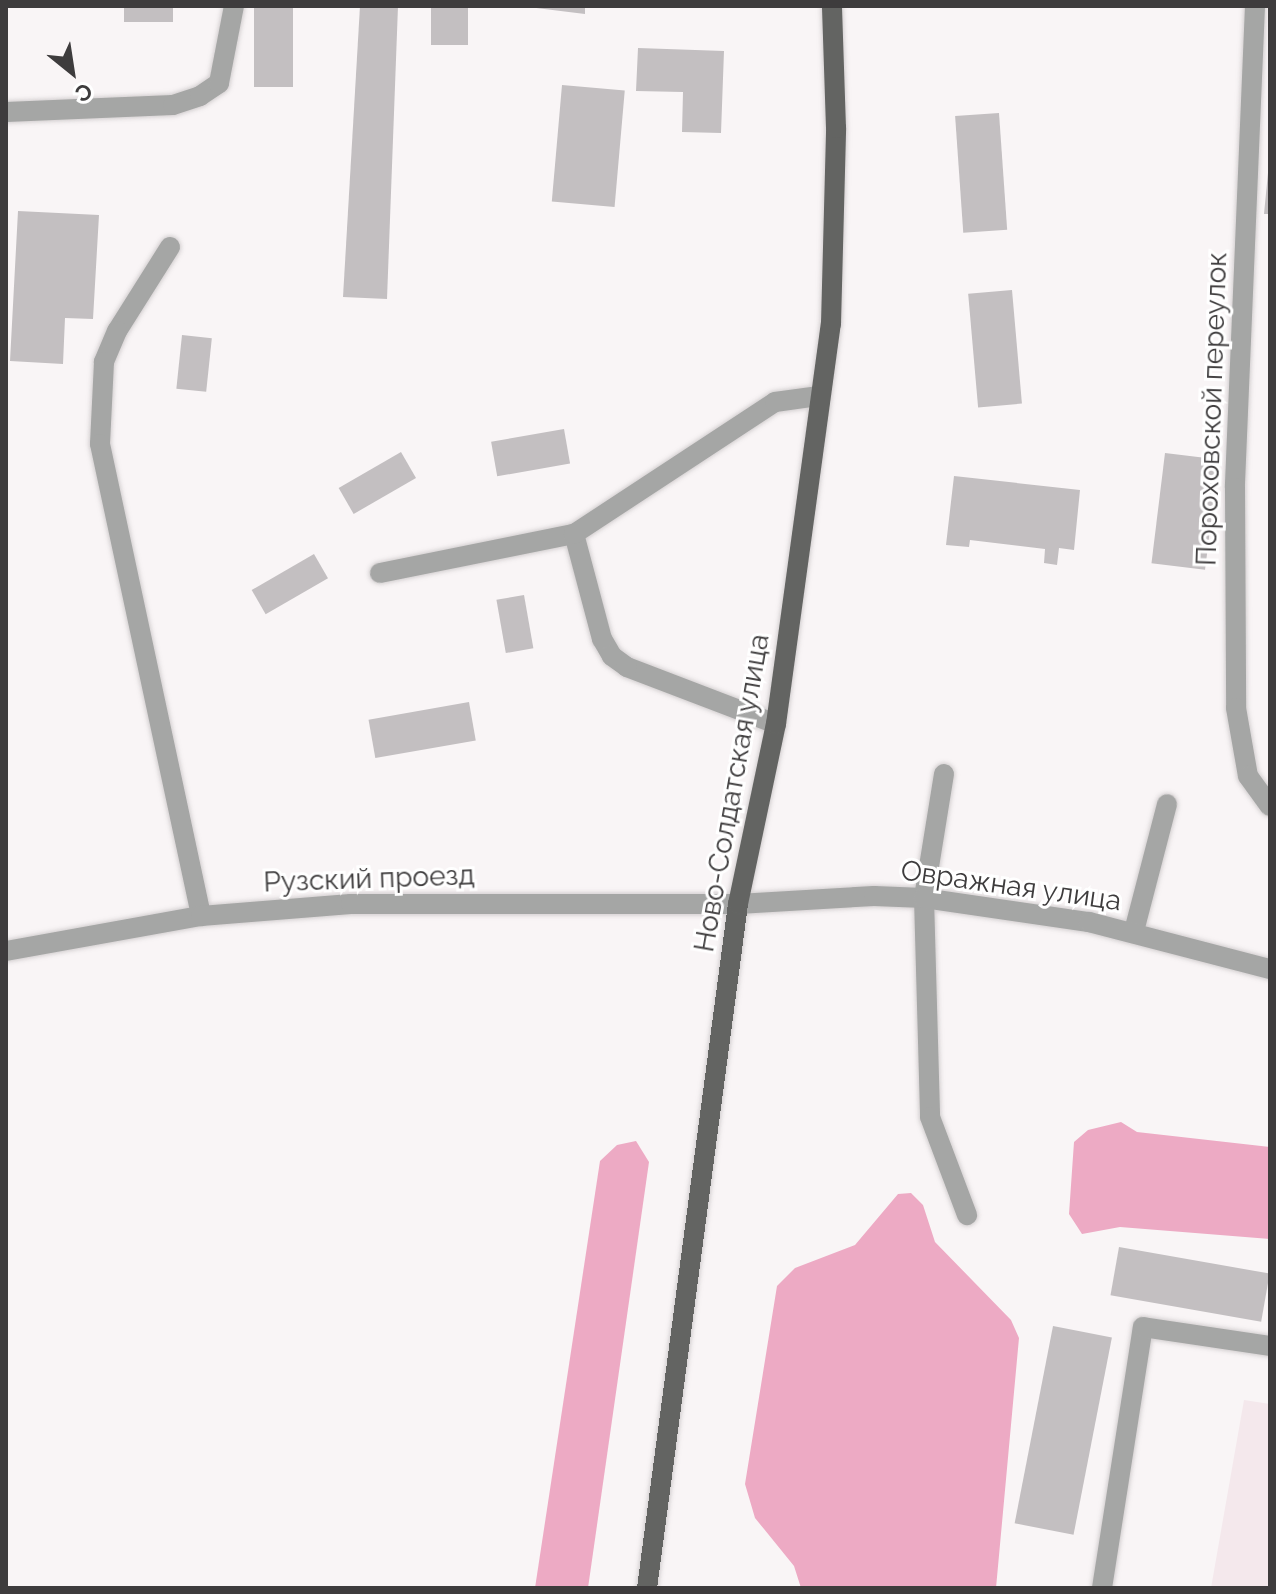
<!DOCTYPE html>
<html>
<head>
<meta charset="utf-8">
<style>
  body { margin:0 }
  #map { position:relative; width:1276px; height:1594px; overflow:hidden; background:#f9f5f6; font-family:Raleway,sans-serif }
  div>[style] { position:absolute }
  .built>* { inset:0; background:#f4e8ec }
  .forest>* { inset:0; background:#edaac4 }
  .building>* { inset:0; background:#c3bfc1; transform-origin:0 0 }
  .roads { filter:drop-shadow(0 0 2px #d4d0d1) drop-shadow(0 0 2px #d4d0d1) }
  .minor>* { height:20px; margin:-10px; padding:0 10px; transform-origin:10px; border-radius:10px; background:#a5a6a5 }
  .major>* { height:20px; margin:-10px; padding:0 10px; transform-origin:10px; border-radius:10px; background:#636462 }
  span { translate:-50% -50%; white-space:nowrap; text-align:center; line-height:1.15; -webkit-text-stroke:6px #fff; paint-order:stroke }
  .street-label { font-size:28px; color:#3e3c3d }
  .frame { position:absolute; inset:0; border:8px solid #3e3c3d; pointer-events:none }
  .north { position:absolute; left:32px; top:32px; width:80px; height:80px; -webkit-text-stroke:6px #fff; paint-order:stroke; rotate:150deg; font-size:22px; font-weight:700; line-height:32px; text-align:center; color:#3e3c3d }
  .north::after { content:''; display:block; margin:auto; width:28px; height:36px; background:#3e3c3d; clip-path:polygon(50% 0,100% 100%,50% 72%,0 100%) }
</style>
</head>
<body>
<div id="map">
  <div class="built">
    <i style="clip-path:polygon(1244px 1400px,1270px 1404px,1270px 1588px,1211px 1588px)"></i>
  </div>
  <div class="forest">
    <i style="clip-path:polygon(1121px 1122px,1137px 1132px,1270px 1147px,1270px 1239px,1120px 1227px,1082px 1234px,1069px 1214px,1074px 1142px,1088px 1130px)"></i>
    <i style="clip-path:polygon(636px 1141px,649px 1162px,588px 1588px,535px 1588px,600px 1161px,617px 1145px)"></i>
    <i style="clip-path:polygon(911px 1193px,923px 1205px,935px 1242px,1011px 1320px,1019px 1338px,996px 1588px,801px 1588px,794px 1566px,755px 1518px,745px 1484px,777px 1286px,795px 1268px,855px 1245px,898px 1194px)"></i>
  </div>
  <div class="building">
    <i style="left:124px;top:6px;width:49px;height:16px"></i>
    <i style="left:254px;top:6px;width:39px;height:81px"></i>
    <i style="clip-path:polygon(360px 6px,398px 6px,387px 299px,343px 297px)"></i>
    <i style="left:431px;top:6px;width:37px;height:39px"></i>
    <i style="clip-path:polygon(520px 6px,585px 6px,585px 14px)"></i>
    <i style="clip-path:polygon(638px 48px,724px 51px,721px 133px,682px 132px,683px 92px,636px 91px)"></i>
    <i style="left:562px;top:85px;width:63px;height:117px;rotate:5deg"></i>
    <i style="left:999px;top:113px;width:117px;height:44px;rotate:86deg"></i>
    <i style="clip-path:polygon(1268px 173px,1270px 173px,1270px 214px,1264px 214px)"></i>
    <i style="clip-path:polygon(18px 211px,99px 215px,93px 319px,65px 318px,63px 364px,10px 361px)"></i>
    <i style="left:1012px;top:290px;width:114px;height:44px;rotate:85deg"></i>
    <i style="left:182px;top:335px;width:30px;height:54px;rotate:6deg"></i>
    <i style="left:564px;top:429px;width:35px;height:74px;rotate:80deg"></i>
    <i style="left:401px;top:452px;width:30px;height:72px;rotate:60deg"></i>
    <i style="left:1165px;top:453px;width:54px;height:111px;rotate:7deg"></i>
    <i style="clip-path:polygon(954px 476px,1080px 490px,1074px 550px,1059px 548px,1057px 565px,1044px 563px,1045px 549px,970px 540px,969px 547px,946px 545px)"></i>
    <i style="left:314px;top:554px;width:28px;height:72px;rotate:60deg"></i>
    <i style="left:524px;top:595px;width:54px;height:28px;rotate:80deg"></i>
    <i style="left:469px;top:702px;width:39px;height:102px;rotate:80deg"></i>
    <i style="left:1119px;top:1247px;width:153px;height:49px;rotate:10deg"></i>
    <i style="left:1053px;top:1326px;width:60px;height:201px;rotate:11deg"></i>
  </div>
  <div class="roads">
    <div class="minor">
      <i style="left:1255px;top:6px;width:482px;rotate:92.4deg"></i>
      <i style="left:1235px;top:488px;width:220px;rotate:89.7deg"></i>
      <i style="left:1236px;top:708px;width:69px;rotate:80deg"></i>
      <i style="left:1248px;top:776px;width:37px;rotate:54deg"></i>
      <i style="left:6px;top:112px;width:167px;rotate:-2.4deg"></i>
      <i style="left:173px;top:105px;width:28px;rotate:-18deg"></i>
      <i style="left:200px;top:96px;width:23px;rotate:-34deg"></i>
      <i style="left:219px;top:83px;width:78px;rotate:-79deg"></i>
      <i style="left:170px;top:247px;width:99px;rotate:122.2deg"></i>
      <i style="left:117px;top:331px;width:34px;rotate:113deg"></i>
      <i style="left:104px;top:362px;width:82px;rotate:92.8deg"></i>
      <i style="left:100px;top:444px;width:483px;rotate:77.9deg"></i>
      <i style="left:380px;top:573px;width:198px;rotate:-11.4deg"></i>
      <i style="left:776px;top:724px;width:160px;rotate:-159.1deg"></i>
      <i style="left:627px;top:667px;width:19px;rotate:-144deg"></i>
      <i style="left:612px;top:656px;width:20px;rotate:-120deg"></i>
      <i style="left:602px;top:639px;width:109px;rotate:-104.9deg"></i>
      <i style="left:574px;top:534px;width:240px;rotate:-33.3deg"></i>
      <i style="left:775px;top:402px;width:43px;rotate:-7.9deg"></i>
      <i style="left:944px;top:774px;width:126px;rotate:99.2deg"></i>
      <i style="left:924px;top:898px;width:219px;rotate:88.4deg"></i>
      <i style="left:930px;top:1117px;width:105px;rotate:69.3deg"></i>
      <i style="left:1134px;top:931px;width:131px;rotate:-75.4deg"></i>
      <i style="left:6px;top:951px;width:198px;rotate:-10.2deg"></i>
      <i style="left:201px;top:916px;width:150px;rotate:-4.6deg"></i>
      <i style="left:351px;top:904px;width:387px"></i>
      <i style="left:738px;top:904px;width:136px;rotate:-3.4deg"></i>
      <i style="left:874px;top:896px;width:50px;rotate:2.3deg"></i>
      <i style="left:924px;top:898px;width:167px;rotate:8.3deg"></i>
      <i style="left:1089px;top:922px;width:187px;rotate:14.6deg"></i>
      <i style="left:1102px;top:1588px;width:264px;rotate:-81.1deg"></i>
      <i style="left:1143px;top:1327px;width:128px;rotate:8.5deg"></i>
    </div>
    <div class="major">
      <i style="left:647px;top:1588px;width:690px;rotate:-82.42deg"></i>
      <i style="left:738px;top:904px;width:184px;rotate:-78.1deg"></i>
      <i style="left:776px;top:724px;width:404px;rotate:-82.2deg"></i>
      <i style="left:831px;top:324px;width:196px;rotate:-88.5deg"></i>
      <i style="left:836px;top:128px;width:122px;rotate:-91.9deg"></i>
    </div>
  </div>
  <div class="street-label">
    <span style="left:1212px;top:409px;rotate:-88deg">Пороховской переулок</span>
    <span style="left:732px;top:793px;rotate:-80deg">Ново-Солдатская улица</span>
    <span style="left:369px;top:879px;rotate:-2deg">Рузский проезд</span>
    <span style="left:1011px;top:886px;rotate:8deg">Овражная улица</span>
  </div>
  <div class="frame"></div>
  <div class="north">С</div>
</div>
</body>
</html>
